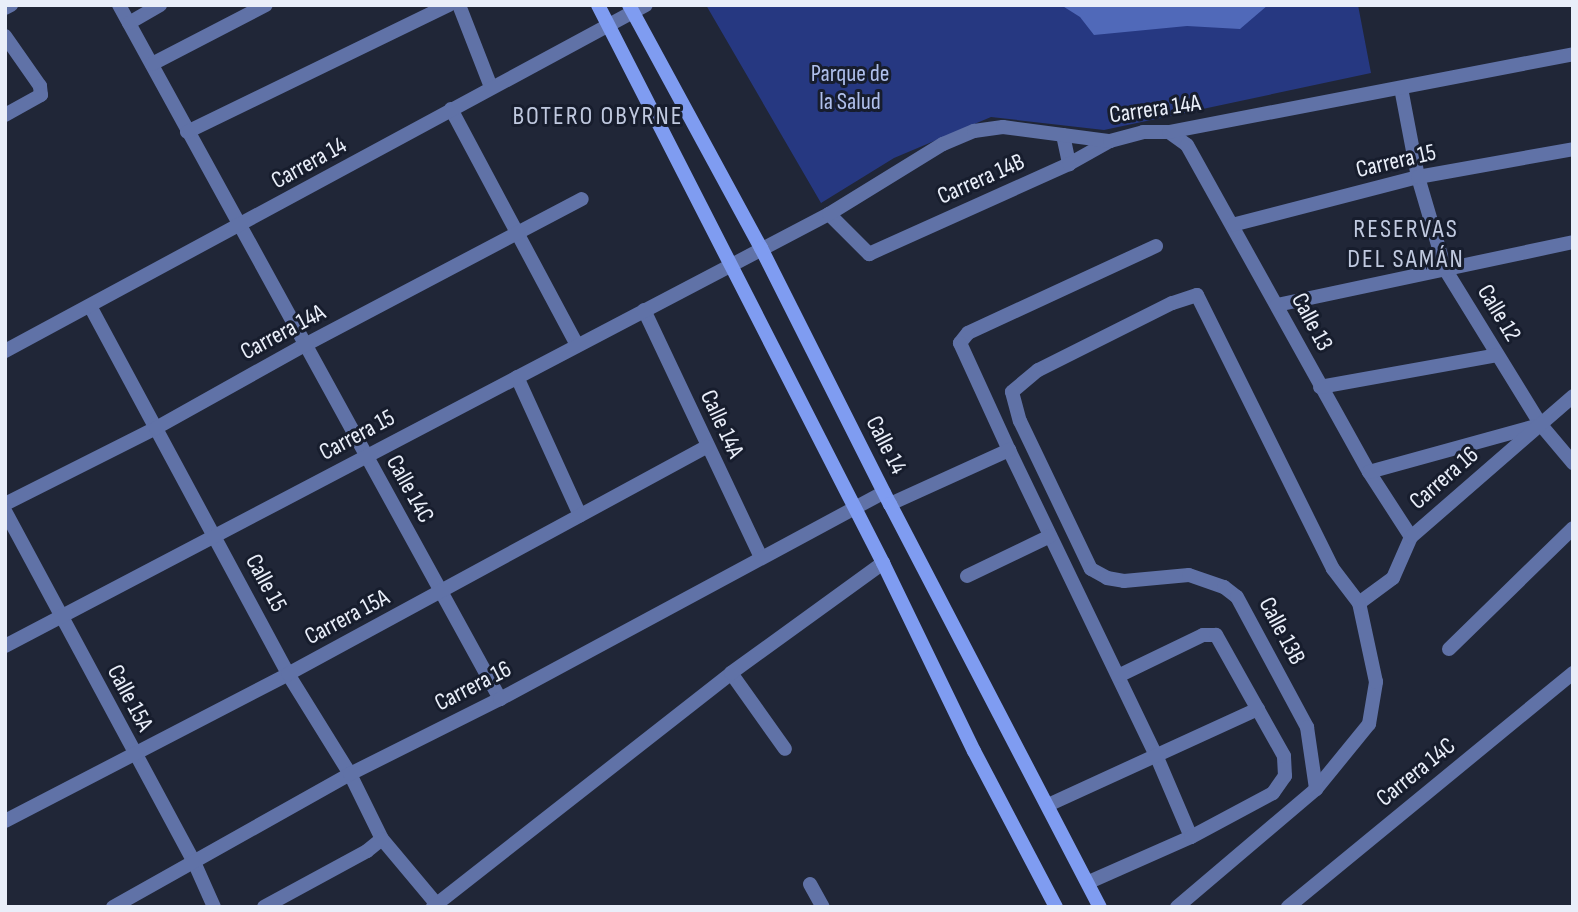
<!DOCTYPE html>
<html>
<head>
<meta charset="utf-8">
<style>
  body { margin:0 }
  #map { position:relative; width:1578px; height:912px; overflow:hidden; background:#202637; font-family:"Sofia Sans Condensed",sans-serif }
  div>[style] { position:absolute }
  .green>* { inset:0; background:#263881 }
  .water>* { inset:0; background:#5069b9 }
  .street>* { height:14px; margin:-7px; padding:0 7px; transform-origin:7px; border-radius:7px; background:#6072a7 }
  .secondary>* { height:14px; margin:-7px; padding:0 7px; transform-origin:7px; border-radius:7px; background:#7f9cf1 }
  span { translate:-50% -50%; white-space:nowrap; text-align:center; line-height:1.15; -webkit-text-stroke:6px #171d2d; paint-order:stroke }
  .park-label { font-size:24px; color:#b0c0ec }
  .street-label { font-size:24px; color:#e9eef9 }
  .neighbourhood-label { font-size:26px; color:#c0c9df; letter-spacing:2px }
  .frame { position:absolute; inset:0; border:7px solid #e9eef9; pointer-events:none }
</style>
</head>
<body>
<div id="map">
  <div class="green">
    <i style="clip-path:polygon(706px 5px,1358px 5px,1371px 73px,1104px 130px,991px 117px,894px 158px,821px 203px)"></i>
  </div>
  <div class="water">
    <i style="clip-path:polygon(1061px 5px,1268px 5px,1240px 29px,1187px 26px,1094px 35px,1080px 17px)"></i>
  </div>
  <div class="street">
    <i style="left:119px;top:5px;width:792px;rotate:61.23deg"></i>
    <i style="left:459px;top:5px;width:88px;rotate:68.7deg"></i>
    <i style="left:5px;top:8px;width:7px;rotate:-27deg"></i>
    <i style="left:129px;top:23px;width:36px;rotate:-30deg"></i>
    <i style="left:5px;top:36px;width:61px;rotate:55deg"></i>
    <i style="left:40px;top:86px;width:9px;rotate:84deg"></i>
    <i style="left:41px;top:95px;width:41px;rotate:150.9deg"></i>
    <i style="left:152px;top:64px;width:128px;rotate:-27.4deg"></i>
    <i style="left:1401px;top:88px;width:91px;rotate:79.2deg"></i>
    <i style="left:1418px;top:177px;width:96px;rotate:73.6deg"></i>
    <i style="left:1445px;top:269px;width:183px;rotate:58.4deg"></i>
    <i style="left:1541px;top:425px;width:50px;rotate:49.9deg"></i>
    <i style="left:451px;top:109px;width:268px;rotate:61.9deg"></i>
    <i style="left:187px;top:132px;width:291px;rotate:-25.9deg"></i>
    <i style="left:1169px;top:132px;width:22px;rotate:36deg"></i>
    <i style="left:1187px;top:145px;width:374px;rotate:60.9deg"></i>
    <i style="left:1369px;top:472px;width:77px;rotate:57.1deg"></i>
    <i style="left:1063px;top:135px;width:30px;rotate:78deg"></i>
    <i style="left:829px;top:214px;width:57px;rotate:45deg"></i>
    <i style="left:869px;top:254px;width:219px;rotate:-24.2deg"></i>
    <i style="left:1069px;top:164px;width:47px;rotate:-29.3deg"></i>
    <i style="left:1232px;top:225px;width:192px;rotate:-14.5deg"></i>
    <i style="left:1418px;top:177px;width:158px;rotate:-10.2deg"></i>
    <i style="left:1156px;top:246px;width:207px;rotate:155.2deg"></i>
    <i style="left:968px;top:333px;width:13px;rotate:129deg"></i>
    <i style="left:960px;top:343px;width:118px;rotate:65.4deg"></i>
    <i style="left:1009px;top:450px;width:339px;rotate:64.3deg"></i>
    <i style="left:1156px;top:755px;width:89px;rotate:66.9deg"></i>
    <i style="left:1277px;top:305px;width:303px;rotate:-12deg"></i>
    <i style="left:90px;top:306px;width:418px;rotate:61.7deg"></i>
    <i style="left:288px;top:674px;width:118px;rotate:58.2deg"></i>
    <i style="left:350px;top:774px;width:72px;rotate:63.8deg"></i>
    <i style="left:382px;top:839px;width:89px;rotate:50deg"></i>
    <i style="left:644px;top:310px;width:273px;rotate:64.7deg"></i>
    <i style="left:5px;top:351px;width:728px;rotate:-28.36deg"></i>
    <i style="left:517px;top:377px;width:152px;rotate:65.5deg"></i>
    <i style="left:1320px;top:387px;width:180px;rotate:-10.2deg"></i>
    <i style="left:1369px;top:472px;width:173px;rotate:-15.4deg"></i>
    <i style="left:5px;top:504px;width:169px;rotate:-26.7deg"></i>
    <i style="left:156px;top:428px;width:168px;rotate:-29.2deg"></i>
    <i style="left:303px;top:346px;width:315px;rotate:-27.8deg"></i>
    <i style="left:890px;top:504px;width:131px;rotate:-24.4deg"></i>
    <i style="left:5px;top:511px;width:399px;rotate:61.7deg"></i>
    <i style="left:194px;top:862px;width:49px;rotate:66deg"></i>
    <i style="left:967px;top:576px;width:92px;rotate:-25.7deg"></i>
    <i style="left:1359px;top:603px;width:42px;rotate:-36.3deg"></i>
    <i style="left:1393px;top:578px;width:45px;rotate:-66.3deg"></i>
    <i style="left:1411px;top:537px;width:215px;rotate:-41deg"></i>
    <i style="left:5px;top:646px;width:930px;rotate:-27.67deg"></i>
    <i style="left:829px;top:214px;width:134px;rotate:-31.6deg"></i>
    <i style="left:943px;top:144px;width:34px;rotate:-23deg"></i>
    <i style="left:974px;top:131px;width:29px;rotate:-8deg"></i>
    <i style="left:1003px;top:127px;width:108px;rotate:7.5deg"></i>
    <i style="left:1110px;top:141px;width:34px;rotate:-15deg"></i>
    <i style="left:1143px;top:132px;width:26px"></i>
    <i style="left:1169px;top:132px;width:411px;rotate:-10.9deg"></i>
    <i style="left:1449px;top:649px;width:173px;rotate:-44.3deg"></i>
    <i style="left:731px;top:673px;width:93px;rotate:54.6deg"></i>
    <i style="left:1048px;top:805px;width:231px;rotate:-24.6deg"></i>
    <i style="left:5px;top:821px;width:319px;rotate:-27.4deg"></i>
    <i style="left:288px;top:674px;width:476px;rotate:-28.5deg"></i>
    <i style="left:1089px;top:882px;width:111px;rotate:-23.8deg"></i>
    <i style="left:1191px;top:837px;width:93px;rotate:-28.2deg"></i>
    <i style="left:1273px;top:793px;width:21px;rotate:-55deg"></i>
    <i style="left:1285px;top:776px;width:20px;rotate:-93deg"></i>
    <i style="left:1284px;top:756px;width:139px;rotate:-119.3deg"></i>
    <i style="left:1216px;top:635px;width:13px;rotate:180deg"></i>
    <i style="left:1203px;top:635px;width:94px;rotate:154.2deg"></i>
    <i style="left:810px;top:884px;width:26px;rotate:61deg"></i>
    <i style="left:113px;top:907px;width:272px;rotate:-29.3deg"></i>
    <i style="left:350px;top:774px;width:168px;rotate:-26.6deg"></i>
    <i style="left:500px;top:699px;width:436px;rotate:-28.3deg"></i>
    <i style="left:264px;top:907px;width:117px;rotate:-28.5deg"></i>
    <i style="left:367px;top:851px;width:19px;rotate:-39deg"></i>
    <i style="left:433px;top:907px;width:379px;rotate:-38.1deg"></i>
    <i style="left:731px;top:673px;width:188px;rotate:-35.9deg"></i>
    <i style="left:1177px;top:907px;width:182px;rotate:-40.3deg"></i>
    <i style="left:1316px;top:789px;width:84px;rotate:-50.8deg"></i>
    <i style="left:1369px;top:724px;width:43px;rotate:-80.5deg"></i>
    <i style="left:1376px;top:682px;width:81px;rotate:-102.1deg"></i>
    <i style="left:1359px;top:603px;width:43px;rotate:-127.4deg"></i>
    <i style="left:1333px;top:569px;width:306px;rotate:-116.4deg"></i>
    <i style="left:1197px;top:295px;width:26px;rotate:162deg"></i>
    <i style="left:1172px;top:303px;width:150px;rotate:153.4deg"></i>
    <i style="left:1038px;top:370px;width:34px;rotate:140deg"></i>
    <i style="left:1012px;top:392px;width:30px;rotate:75deg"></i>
    <i style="left:1020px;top:421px;width:164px;rotate:64.4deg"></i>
    <i style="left:1091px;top:569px;width:18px;rotate:29deg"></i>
    <i style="left:1107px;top:578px;width:17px;rotate:10deg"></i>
    <i style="left:1124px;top:581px;width:65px;rotate:-5.3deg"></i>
    <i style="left:1189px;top:575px;width:37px;rotate:19deg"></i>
    <i style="left:1224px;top:587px;width:16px;rotate:38deg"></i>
    <i style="left:1237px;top:597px;width:148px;rotate:61.7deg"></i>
    <i style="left:1307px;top:727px;width:63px;rotate:81.7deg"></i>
    <i style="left:1288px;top:907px;width:369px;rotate:-39.4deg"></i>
  </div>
  <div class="secondary">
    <i style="left:598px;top:5px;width:627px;rotate:62.94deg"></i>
    <i style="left:883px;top:563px;width:209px;rotate:64.2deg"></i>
    <i style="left:974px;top:751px;width:176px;rotate:62.3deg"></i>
    <i style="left:629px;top:5px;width:277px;rotate:61.5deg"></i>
    <i style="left:761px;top:248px;width:287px;rotate:63.3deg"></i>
    <i style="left:890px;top:504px;width:454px;rotate:62.5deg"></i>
  </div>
  <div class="park-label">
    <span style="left:850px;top:88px">Parque de<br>la Salud</span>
  </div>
  <div class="street-label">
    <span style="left:1155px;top:109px;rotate:-8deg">Carrera 14A</span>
    <span style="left:1396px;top:161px;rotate:-13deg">Carrera 15</span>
    <span style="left:309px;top:163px;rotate:-29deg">Carrera 14</span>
    <span style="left:981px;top:179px;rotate:-24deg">Carrera 14B</span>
    <span style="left:1499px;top:313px;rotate:59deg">Calle 12</span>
    <span style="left:1312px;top:322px;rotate:62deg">Calle 13</span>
    <span style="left:283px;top:332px;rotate:-28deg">Carrera 14A</span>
    <span style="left:722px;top:424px;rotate:65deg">Calle 14A</span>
    <span style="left:357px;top:435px;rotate:-28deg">Carrera 15</span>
    <span style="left:886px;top:445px;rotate:63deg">Calle 14</span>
    <span style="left:1444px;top:478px;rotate:-41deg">Carrera 16</span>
    <span style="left:410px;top:489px;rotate:61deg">Calle 14C</span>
    <span style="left:266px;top:583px;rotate:62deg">Calle 15</span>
    <span style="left:347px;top:617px;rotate:-28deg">Carrera 15A</span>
    <span style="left:1282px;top:631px;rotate:62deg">Calle 13B</span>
    <span style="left:473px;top:686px;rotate:-27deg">Carrera 16</span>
    <span style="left:130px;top:698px;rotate:62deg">Calle 15A</span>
    <span style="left:1416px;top:772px;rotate:-39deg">Carrera 14C</span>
  </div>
  <div class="neighbourhood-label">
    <span style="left:598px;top:117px">BOTERO OBYRNE</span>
    <span style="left:1406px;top:245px">RESERVAS<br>DEL SAMÁN</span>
  </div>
  <div class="frame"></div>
</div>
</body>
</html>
